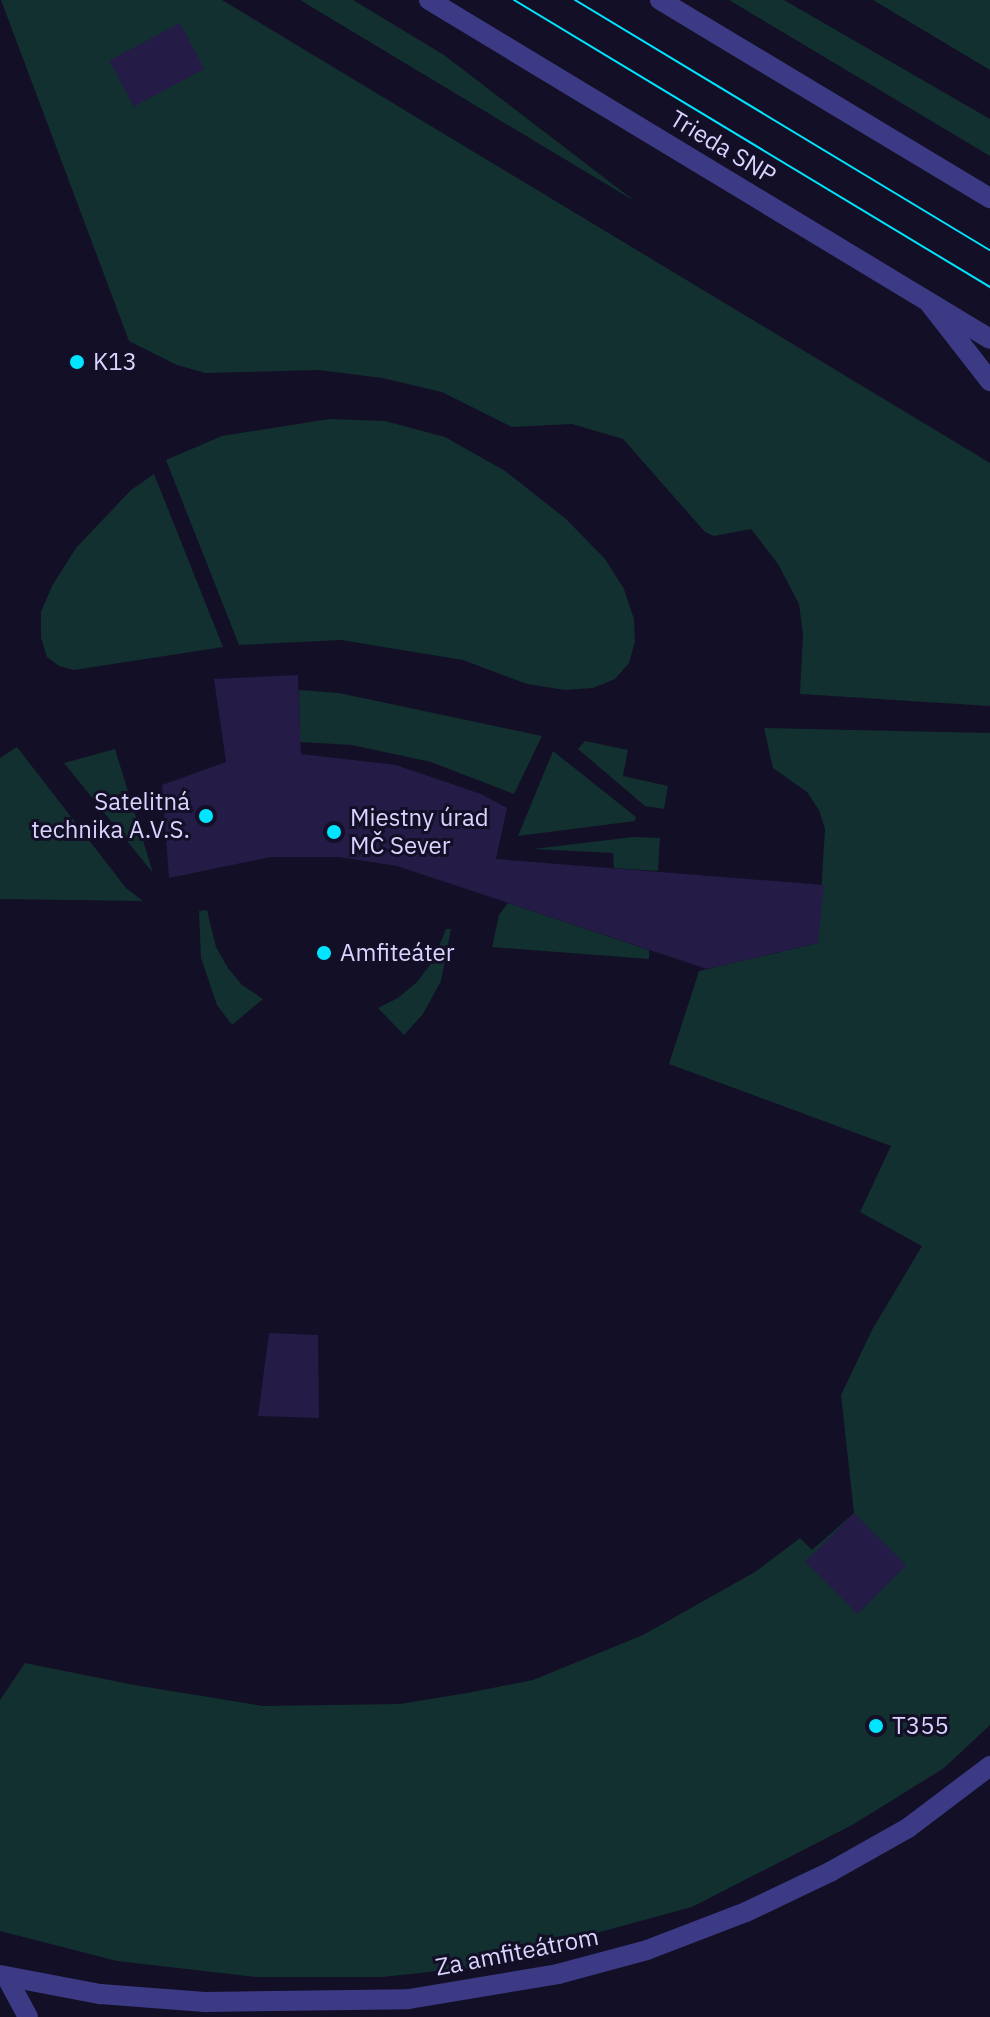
<!DOCTYPE html>
<html>
<head>
<meta charset="utf-8">
<style>
  body { margin:0 }
  #map { position:relative; width:990px; height:2017px; overflow:hidden; background:#130f26; font-family:"IBM Plex Sans",sans-serif }
  div>[style] { position:absolute }
  .green>* { inset:0; background:#12302f }
  .building>* { inset:0; background:#241b47; transform-origin:0 0 }
  .minor>* { height:20px; margin:-10px; padding:0 10px; transform-origin:10px; border-radius:10px; background:#3d3a85 }
  .tertiary>* { height:20px; margin:-10px; padding:0 10px; transform-origin:10px; border-radius:10px; background:#3d3a85 }
  .tram>* { height:2px; margin:-1px; padding:0 1px; transform-origin:1px; border-radius:1px; background:#00e5ff }
  .dots>* { width:22px; height:22px; translate:-50% -50%; box-sizing:border-box; border:4px solid #130f26; border-radius:50% }
  span { translate:-50% -50%; white-space:nowrap; text-align:center; line-height:1.15; -webkit-text-stroke:6px #130f26; paint-order:stroke }
  .street-label { font-size:24px; color:#d9d4ff }
  .poi-label { font-size:24px; color:#d9d4ff }
  .left { translate:0 -50%; text-align:left }
  .right { translate:-100% -50%; text-align:right }
</style>
</head>
<body>
<div id="map">
  <div class="green">
    <i style="clip-path:polygon(1px 0,222px 0,990px 463px,990px 706px,800px 694px,803px 634px,799px 604px,778px 564px,751px 529px,714px 536px,705px 532px,623px 439px,572px 424px,512px 427px,442px 392px,382px 378px,319px 370px,205px 373px,177px 365px,129px 341px)"></i>
    <i style="clip-path:polygon(300px 0,353px 0,444px 55px,636px 202px)"></i>
    <i style="clip-path:polygon(729px 0,784px 0,990px 119px,990px 156px)"></i>
    <i style="clip-path:polygon(873px 0,990px 0,990px 70px)"></i>
    <i style="clip-path:polygon(329px 419px,385px 421px,445px 437px,505px 471px,566px 519px,605px 559px,624px 589px,634px 619px,635px 641px,629px 663px,615px 679px,593px 688px,565px 690px,527px 684px,463px 660px,341px 640px,239px 645px,166px 460px,222px 436px)"></i>
    <i style="clip-path:polygon(154px 474px,223px 647px,74px 670px,59px 666px,47px 657px,41px 638px,41px 612px,52px 586px,76px 548px,131px 490px)"></i>
    <i style="clip-path:polygon(299px 690px,339px 693px,542px 736px,514px 794px,431px 762px,352px 745px,300px 742px)"></i>
    <i style="clip-path:polygon(764px 728px,990px 733px,990px 1725px,944px 1768px,854px 1824px,692px 1907px,468px 1968px,382px 1977px,257px 1977px,117px 1961px,0 1931px,0 1700px,25px 1663px,134px 1685px,263px 1706px,400px 1704px,467px 1693px,533px 1680px,643px 1635px,755px 1572px,800px 1538px,812px 1550px,854px 1513px,841px 1395px,872px 1330px,922px 1246px,860px 1212px,891px 1146px,669px 1064px,699px 971px,818px 943px,825px 829px,819px 810px,807px 792px,773px 768px)"></i>
    <i style="clip-path:polygon(585px 741px,628px 750px,623px 776px,668px 786px,664px 809px,645px 806px,578px 749px)"></i>
    <i style="clip-path:polygon(17px 747px,126px 888px,143px 901px,0 899px,0 758px)"></i>
    <i style="clip-path:polygon(115px 749px,153px 873px,64px 763px)"></i>
    <i style="clip-path:polygon(553px 751px,636px 817px,635px 821px,518px 836px)"></i>
    <i style="clip-path:polygon(633px 837px,660px 838px,658px 871px,614px 868px,613px 853px,533px 849px)"></i>
    <i style="clip-path:polygon(508px 903px,649px 950px,649px 959px,492px 947px,499px 915px)"></i>
    <i style="clip-path:polygon(207px 910px,216px 947px,228px 968px,242px 985px,263px 999px,232px 1025px,217px 1005px,201px 958px,199px 911px)"></i>
    <i style="clip-path:polygon(446px 929px,451px 929px,441px 981px,423px 1014px,404px 1035px,378px 1008px,398px 998px,417px 982px,433px 961px)"></i>
  </div>
  <div class="building">
    <i style="left:180px;top:23px;width:52px;height:80px;rotate:62deg"></i>
    <i style="clip-path:polygon(298px 675px,301px 754px,396px 765px,481px 794px,507px 808px,496px 859px,824px 885px,818px 943px,707px 969px,397px 866px,339px 857px,271px 857px,169px 878px,162px 785px,226px 762px,214px 679px)"></i>
    <i style="clip-path:polygon(269px 1333px,318px 1335px,319px 1418px,258px 1416px)"></i>
    <i style="left:854px;top:1513px;width:74px;height:69px;rotate:45deg"></i>
  </div>
  <div class="minor">
    <i style="left:930px;top:304px;width:98px;rotate:52.1deg"></i>
    <i style="left:0;top:1975px;width:102px;rotate:10.8deg"></i>
    <i style="left:100px;top:1994px;width:105px;rotate:4.4deg"></i>
    <i style="left:205px;top:2002px;width:204px;rotate:-0.8deg"></i>
    <i style="left:409px;top:1999px;width:151px;rotate:-9.5deg"></i>
    <i style="left:558px;top:1974px;width:92px;rotate:-15.1deg"></i>
    <i style="left:647px;top:1950px;width:106px;rotate:-21deg"></i>
    <i style="left:746px;top:1912px;width:93px;rotate:-25.5deg"></i>
    <i style="left:830px;top:1872px;width:90px;rotate:-29.4deg"></i>
    <i style="left:908px;top:1828px;width:103px;rotate:-37.1deg"></i>
    <i style="left:7px;top:1978px;width:44px;rotate:61.7deg"></i>
  </div>
  <div class="tertiary">
    <i style="left:429px;top:0;width:655px;rotate:31.14deg"></i>
    <i style="left:660px;top:0;width:385px;rotate:31deg"></i>
  </div>
  <div class="tram">
    <i style="left:514px;top:0;width:556px;rotate:31.09deg"></i>
    <i style="left:575px;top:0;width:484px;rotate:31.1deg"></i>
  </div>
  <div class="dots">
    <i style="left:77px;top:362px;background:#00e5ff"></i>
    <i style="left:206px;top:816px;background:#00e5ff"></i>
    <i style="left:334px;top:832px;background:#00e5ff"></i>
    <i style="left:324px;top:953px;background:#00e5ff"></i>
    <i style="left:876px;top:1726px;background:#00e5ff"></i>
  </div>
  <div class="street-label">
    <span style="left:723px;top:147px;rotate:31deg">Trieda SNP</span>
    <span style="left:517px;top:1952px;rotate:-11deg">Za amfiteátrom</span>
  </div>
  <div class="poi-label">
    <span class="left" style="left:93px;top:362px">K13</span>
    <span class="right" style="left:190px;top:816px">Satelitná<br>technika A.V.S.</span>
    <span class="left" style="left:350px;top:832px">Miestny úrad<br>MČ Sever</span>
    <span class="left" style="left:340px;top:953px">Amfiteáter</span>
    <span class="left" style="left:892px;top:1726px">T355</span>
  </div>
</div>
</body>
</html>
